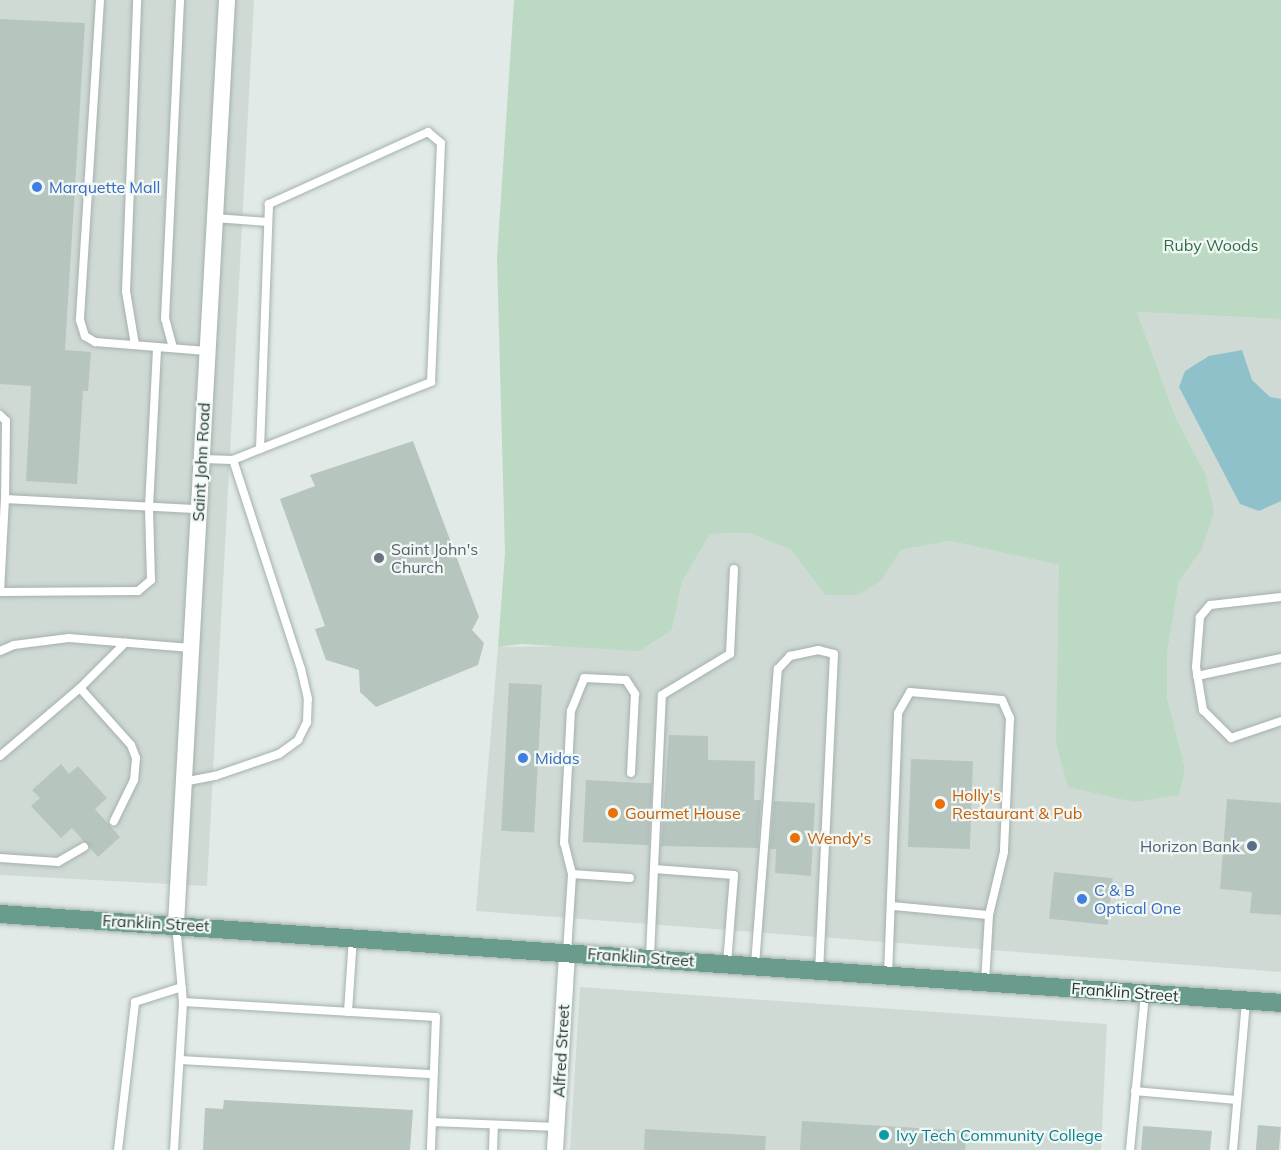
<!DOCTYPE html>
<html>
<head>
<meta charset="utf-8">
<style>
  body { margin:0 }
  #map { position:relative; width:1281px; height:1150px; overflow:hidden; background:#e1eae6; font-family:Mulish,sans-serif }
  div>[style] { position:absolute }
  .built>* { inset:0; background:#d0dad5 }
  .green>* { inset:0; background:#bcd9c4 }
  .water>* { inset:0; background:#8ec1ca }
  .building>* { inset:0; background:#b7c5bf; transform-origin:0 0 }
  .roads { filter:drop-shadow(0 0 2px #a4b1ad) drop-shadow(0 0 2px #a4b1ad) }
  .lane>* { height:8px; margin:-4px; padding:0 4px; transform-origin:4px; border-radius:4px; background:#fff }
  .street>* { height:16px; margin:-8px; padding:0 8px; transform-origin:8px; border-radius:8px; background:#fff }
  .primary>* { height:18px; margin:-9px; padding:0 9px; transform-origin:9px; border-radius:9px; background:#6a9c8e }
  .dots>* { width:16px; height:16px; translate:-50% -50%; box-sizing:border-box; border:3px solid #f1f7f4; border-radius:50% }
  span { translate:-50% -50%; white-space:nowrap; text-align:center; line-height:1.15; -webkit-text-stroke:4.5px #f1f7f4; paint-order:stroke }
  .shop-label { font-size:16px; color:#366cbe }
  .left { translate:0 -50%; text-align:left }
  .park-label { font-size:16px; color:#316c48 }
  .street-label { font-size:16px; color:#233933 }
  .worship-label { font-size:16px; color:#5b616d }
  .food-label { font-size:16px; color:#c56008 }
  .service-label { font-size:16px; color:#4e5e75 }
  .right { translate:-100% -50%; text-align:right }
  .culture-label { font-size:16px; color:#0d838f }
</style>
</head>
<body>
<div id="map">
  <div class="built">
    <i style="clip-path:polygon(0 0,254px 0,207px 886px,0 875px)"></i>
    <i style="clip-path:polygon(1137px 312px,1281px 319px,1281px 972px,476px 911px,498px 647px,572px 646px,672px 630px,682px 582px,710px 534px,749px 533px,791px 550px,825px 595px,882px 580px,901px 550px,950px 541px,1059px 565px,1059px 629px,1185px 768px,1167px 697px,1167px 654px,1179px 582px,1202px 549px,1205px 473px,1176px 418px)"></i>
    <i style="clip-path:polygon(580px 987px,1107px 1024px,1101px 1150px,570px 1150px)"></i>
  </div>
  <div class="green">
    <i style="clip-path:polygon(514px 0,1281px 0,1281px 319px,1137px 312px,1176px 418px,1205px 473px,1214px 512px,1202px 549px,1179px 582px,1167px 654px,1167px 697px,1185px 768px,1179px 795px,1134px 802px,1068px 787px,1056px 743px,1059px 565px,950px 541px,901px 550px,882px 580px,858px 595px,825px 595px,791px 550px,749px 533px,710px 534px,682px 582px,672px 630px,639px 651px,521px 644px,498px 647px,505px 553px,497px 258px)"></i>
  </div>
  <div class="water">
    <i style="clip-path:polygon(1242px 350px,1252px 380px,1270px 397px,1281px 399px,1281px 501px,1259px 511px,1240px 504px,1179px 387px,1185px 371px,1209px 356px)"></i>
  </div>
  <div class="building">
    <i style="clip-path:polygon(0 19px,85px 23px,65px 350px,91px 352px,88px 391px,83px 391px,77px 484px,26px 481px,31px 386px,0 384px)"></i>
    <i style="clip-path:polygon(413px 441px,479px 617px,472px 630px,484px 643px,478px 665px,376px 707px,360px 692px,359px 670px,326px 660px,315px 629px,325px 626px,280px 499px,315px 486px,310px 475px)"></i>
    <i style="left:509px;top:683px;width:33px;height:148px;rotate:3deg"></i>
    <i style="clip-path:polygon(669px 735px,708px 736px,708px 760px,755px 761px,754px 800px,761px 800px,758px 848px,661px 846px)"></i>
    <i style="left:911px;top:759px;width:62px;height:88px;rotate:2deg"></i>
    <i style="clip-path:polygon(61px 764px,69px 774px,78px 766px,107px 798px,95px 809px,120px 837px,98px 857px,72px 828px,61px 838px,31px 806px,40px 798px,32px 790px)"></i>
    <i style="left:586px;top:780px;width:66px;height:62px;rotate:3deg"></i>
    <i style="clip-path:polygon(1227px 799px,1281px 803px,1281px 915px,1250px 913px,1252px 892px,1220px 889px)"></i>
    <i style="clip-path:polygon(774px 801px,815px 803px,811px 876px,775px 873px,776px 849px,770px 849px)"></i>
    <i style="left:1054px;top:872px;width:59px;height:47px;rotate:6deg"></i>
    <i style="clip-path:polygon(224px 1100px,413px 1110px,410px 1150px,203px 1150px,205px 1108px,223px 1109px)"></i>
    <i style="clip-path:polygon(802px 1121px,967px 1131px,965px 1150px,800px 1150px)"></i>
    <i style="left:1258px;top:1125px;width:23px;height:25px;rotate:5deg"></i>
    <i style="clip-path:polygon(1143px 1126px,1212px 1131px,1210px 1150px,1141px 1150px)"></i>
    <i style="clip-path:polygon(645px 1129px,766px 1136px,765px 1150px,644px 1150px)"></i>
  </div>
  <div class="roads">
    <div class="lane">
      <i style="left:100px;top:0;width:321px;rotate:93.6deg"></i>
      <i style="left:80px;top:320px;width:17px;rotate:73deg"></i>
      <i style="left:85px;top:336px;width:12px;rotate:31deg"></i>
      <i style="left:95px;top:342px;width:112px;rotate:4.6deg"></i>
      <i style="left:215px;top:218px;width:53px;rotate:4.3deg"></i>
      <i style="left:135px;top:345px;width:55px;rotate:-99.5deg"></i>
      <i style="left:126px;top:291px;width:291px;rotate:-87.8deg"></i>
      <i style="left:173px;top:348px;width:30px;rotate:-105deg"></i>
      <i style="left:165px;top:319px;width:319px;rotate:-87.3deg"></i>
      <i style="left:0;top:415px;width:8px;rotate:45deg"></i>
      <i style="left:6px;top:421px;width:78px;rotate:90.7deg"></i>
      <i style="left:5px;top:499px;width:194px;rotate:3deg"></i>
      <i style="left:202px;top:459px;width:31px;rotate:2deg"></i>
      <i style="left:233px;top:460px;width:29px;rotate:-22deg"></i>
      <i style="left:260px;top:449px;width:184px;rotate:-21.4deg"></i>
      <i style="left:431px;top:382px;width:239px;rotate:-87.6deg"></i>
      <i style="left:441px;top:143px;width:17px;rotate:-140deg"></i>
      <i style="left:428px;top:132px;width:175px;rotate:155.6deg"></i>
      <i style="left:269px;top:204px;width:245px;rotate:92.1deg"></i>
      <i style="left:5px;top:499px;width:93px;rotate:93.1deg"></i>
      <i style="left:0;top:592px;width:138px;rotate:-0.4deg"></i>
      <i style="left:138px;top:591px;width:17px;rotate:-40deg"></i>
      <i style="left:151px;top:580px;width:73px;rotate:-91.6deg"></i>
      <i style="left:149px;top:507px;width:160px;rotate:-87.1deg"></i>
      <i style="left:1281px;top:597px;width:71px;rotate:173.6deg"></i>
      <i style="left:1210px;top:605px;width:16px;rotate:130deg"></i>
      <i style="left:1200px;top:617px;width:50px;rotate:94.6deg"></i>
      <i style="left:1196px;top:667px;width:44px;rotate:80.8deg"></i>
      <i style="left:1203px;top:710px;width:40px;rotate:45deg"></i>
      <i style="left:1231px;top:738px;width:53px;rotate:-18.8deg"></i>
      <i style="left:0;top:651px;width:15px;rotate:-23deg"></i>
      <i style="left:14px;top:645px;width:55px;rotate:-7.3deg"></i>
      <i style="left:69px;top:638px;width:122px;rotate:4.7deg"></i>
      <i style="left:1197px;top:676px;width:86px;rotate:-12.1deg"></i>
      <i style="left:80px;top:688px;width:64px;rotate:-45deg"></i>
      <i style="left:0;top:756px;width:105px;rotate:-40.4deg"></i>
      <i style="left:80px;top:688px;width:76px;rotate:48.2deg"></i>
      <i style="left:131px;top:745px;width:14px;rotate:69deg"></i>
      <i style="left:136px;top:758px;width:22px;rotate:95deg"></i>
      <i style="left:134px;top:780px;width:46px;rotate:116deg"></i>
      <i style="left:183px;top:782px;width:33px;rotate:-11deg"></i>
      <i style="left:215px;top:776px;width:68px;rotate:-19deg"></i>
      <i style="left:279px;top:754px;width:24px;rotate:-36deg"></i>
      <i style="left:298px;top:740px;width:20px;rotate:-63deg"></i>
      <i style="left:307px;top:722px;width:23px;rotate:-88deg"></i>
      <i style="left:308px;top:699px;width:31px;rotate:-103deg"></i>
      <i style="left:301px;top:669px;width:220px;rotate:-108deg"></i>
      <i style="left:0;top:858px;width:58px;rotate:3.9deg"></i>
      <i style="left:58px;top:862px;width:30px;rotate:-30deg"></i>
      <i style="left:654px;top:869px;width:80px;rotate:4.3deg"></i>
      <i style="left:734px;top:875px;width:89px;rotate:94.5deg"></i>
      <i style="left:572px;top:874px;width:58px;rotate:3.9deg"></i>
      <i style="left:893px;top:906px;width:96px;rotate:5.4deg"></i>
      <i style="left:176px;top:924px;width:78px;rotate:84.9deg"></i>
      <i style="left:183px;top:1002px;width:253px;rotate:3.4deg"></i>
      <i style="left:436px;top:1017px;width:133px;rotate:92.2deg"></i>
      <i style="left:567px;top:952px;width:78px;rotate:-86.3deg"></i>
      <i style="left:572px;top:874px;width:32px;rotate:-104deg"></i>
      <i style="left:564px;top:843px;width:132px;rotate:-87deg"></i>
      <i style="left:571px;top:711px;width:35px;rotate:-68deg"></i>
      <i style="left:584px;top:678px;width:42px;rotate:2.7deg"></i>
      <i style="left:626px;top:680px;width:17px;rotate:57deg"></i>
      <i style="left:635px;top:694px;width:79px;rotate:92.9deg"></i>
      <i style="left:650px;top:956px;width:261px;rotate:-87.4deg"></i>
      <i style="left:662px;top:695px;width:79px;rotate:-31.1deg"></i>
      <i style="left:730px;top:654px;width:85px;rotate:-87.3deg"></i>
      <i style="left:755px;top:965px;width:297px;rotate:-85.6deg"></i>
      <i style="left:778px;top:669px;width:18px;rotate:-47deg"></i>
      <i style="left:790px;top:656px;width:29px;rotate:-12deg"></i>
      <i style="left:818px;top:650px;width:16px;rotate:14deg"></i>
      <i style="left:834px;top:654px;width:316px;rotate:92.7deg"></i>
      <i style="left:888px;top:975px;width:262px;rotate:-87.8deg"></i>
      <i style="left:898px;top:713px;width:24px;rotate:-60deg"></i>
      <i style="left:910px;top:692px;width:92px;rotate:5deg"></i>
      <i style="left:1002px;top:700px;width:20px;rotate:66deg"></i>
      <i style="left:1010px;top:718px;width:134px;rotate:92.6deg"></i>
      <i style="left:1004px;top:852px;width:65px;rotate:103.4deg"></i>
      <i style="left:989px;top:915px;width:67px;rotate:93.4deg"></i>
      <i style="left:348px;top:1012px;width:75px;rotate:-86.2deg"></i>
      <i style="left:180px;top:1060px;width:254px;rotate:3.2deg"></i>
      <i style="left:1135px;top:1091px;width:101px;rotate:5.1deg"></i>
      <i style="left:432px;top:1122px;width:125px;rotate:2.3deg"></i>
      <i style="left:118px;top:1150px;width:149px;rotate:-83.4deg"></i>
      <i style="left:135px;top:1002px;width:49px;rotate:-17.7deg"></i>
      <i style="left:174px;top:1150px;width:148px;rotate:-86.5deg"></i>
      <i style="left:493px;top:1150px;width:25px;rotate:-88deg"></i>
      <i style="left:1130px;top:1150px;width:157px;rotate:-84.5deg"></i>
      <i style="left:1233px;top:1150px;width:150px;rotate:-85deg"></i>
    </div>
    <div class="street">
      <i style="left:176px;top:924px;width:925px;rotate:-86.84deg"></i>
      <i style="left:555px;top:1150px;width:198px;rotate:-86.5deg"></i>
    </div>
    <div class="primary">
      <i style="left:0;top:914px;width:1284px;rotate:3.97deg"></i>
    </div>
  </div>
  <div class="dots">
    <i style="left:37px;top:187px;background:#3f7fe0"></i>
    <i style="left:379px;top:558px;background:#6b7280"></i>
    <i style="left:523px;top:758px;background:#3f7fe0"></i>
    <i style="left:940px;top:804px;background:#e8710a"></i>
    <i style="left:613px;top:813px;background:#e8710a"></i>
    <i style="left:795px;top:838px;background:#e8710a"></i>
    <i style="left:1252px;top:846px;background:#5c6f8a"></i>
    <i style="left:1082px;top:899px;background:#3f7fe0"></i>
    <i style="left:884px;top:1135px;background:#0f9aa8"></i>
  </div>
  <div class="shop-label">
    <span class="left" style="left:49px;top:187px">Marquette Mall</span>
    <span class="left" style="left:535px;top:758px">Midas</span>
    <span class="left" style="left:1094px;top:899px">C &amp; B<br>Optical One</span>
  </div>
  <div class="park-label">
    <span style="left:1211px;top:245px">Ruby Woods</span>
  </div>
  <div class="street-label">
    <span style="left:201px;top:462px;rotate:-87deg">Saint John Road</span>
    <span style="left:156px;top:923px;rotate:3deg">Franklin Street</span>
    <span style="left:641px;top:957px;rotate:4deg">Franklin Street</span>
    <span style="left:1125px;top:992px;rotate:4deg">Franklin Street</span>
    <span style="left:561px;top:1051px;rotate:-87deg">Alfred Street</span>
  </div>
  <div class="worship-label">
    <span class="left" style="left:391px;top:558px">Saint John's<br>Church</span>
  </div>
  <div class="food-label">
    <span class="left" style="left:952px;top:804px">Holly's<br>Restaurant &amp; Pub</span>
    <span class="left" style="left:625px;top:813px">Gourmet House</span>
    <span class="left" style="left:807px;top:838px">Wendy's</span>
  </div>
  <div class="service-label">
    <span class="right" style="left:1240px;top:846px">Horizon Bank</span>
  </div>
  <div class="culture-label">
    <span class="left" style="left:896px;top:1135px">Ivy Tech Community College</span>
  </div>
</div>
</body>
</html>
